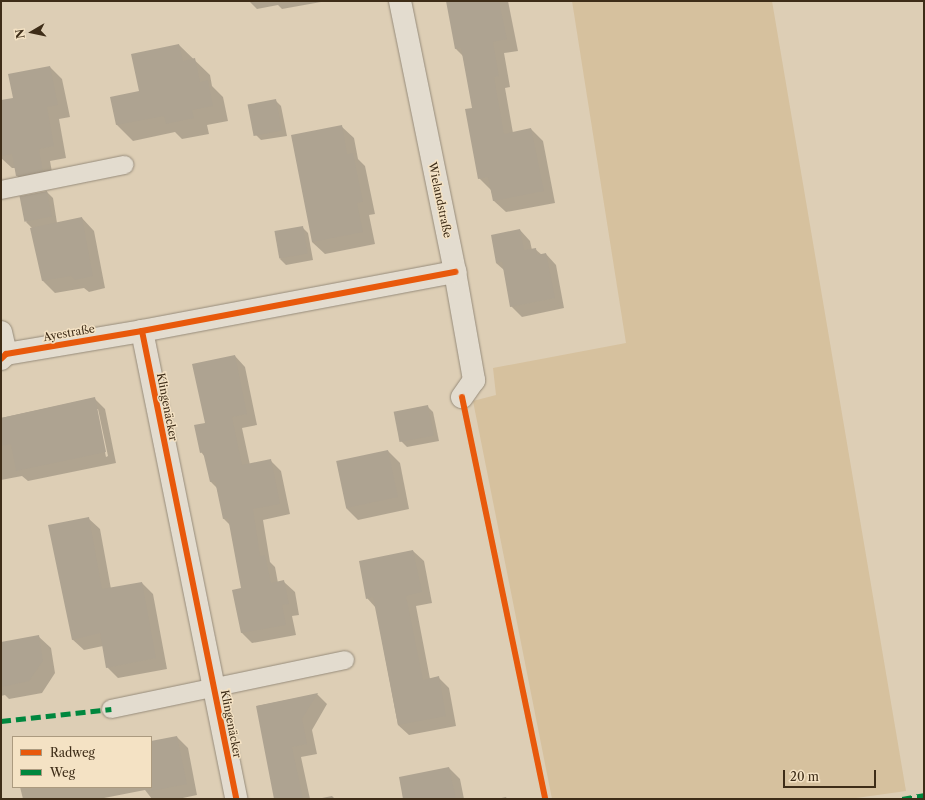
<!DOCTYPE html>
<html>
<head>
<meta charset="utf-8">
<style>
  body { margin:0 }
  #map { position:relative; width:925px; height:800px; overflow:hidden; background:#ddceb5; font-family:"Libre Caslon Text",serif }
  div>[style] { position:absolute }
  .green>* { inset:0; background:#d6c19e }
  .shadow>* { inset:0; background:#0003 }
  .building>* { inset:0; background:#aea391; transform-origin:0 0 }
  .roads { filter:drop-shadow(0 0 1px #968b7a) drop-shadow(0 0 1px #968b7a) }
  .service>* { height:18px; margin:-9px; padding:0 9px; transform-origin:9px; border-radius:9px; background:#e3dccf }
  .minor>* { height:22px; margin:-11px; padding:0 11px; transform-origin:11px; border-radius:11px; background:#e3dccf }
  .quiet>* { height:5px; margin-top:-2.5px; transform-origin:0; background:repeating-linear-gradient(90deg,#00873e 0 10px,transparent 0 15px) }
  .cycleway>* { height:6px; margin:-3px; padding:0 3px; transform-origin:3px; border-radius:3px; background:#e8590c }
  span { translate:-50% -50%; white-space:nowrap; text-align:center; line-height:1.15; -webkit-text-stroke:3px #f4e2c4; paint-order:stroke }
  .street-label { font-size:11px; color:#3e2d18 }
  .frame { position:absolute; inset:0; border:2px solid #3e2d18; pointer-events:none }
  .legend { position:absolute; left:12px; top:736px; width:140px; height:52px; box-sizing:border-box; background:#f4e2c4; border:1px solid #ab9a7f; margin:0; padding:5px 7px; list-style:none; font-size:12px; color:#3e2d18 }
  .legend li { display:flex; align-items:center; gap:8px; height:20px }
  .legend b { width:20px; border:1px solid #ab9a7f }
  .north { position:absolute; left:12px; top:12px; width:40px; height:40px; -webkit-text-stroke:3px #f4e2c4; paint-order:stroke; rotate:261deg; font-size:11px; font-weight:700; line-height:16px; text-align:center; color:#3e2d18 }
  .north::after { content:''; display:block; margin:auto; width:14px; height:18px; background:#3e2d18; clip-path:polygon(50% 0,100% 100%,50% 72%,0 100%) }
  .scale { position:absolute; left:783px; top:770px; width:93px; height:18px; box-sizing:border-box; border:2px solid #3e2d18; border-top:0; padding-left:5px; font-size:12px; line-height:14px; white-space:nowrap; color:#3e2d18; -webkit-text-stroke:3px #f4e2c4; paint-order:stroke }
</style>
</head>
<body>
<div id="map">
  <div class="green">
    <i style="clip-path:polygon(572px 1px,772px 1px,906px 791px,849px 799px,552px 799px,473px 401px,496px 395px,493px 368px,626px 343px)"></i>
  </div>
  <div class="shadow">
    <i style="clip-path:polygon(249px 1px,321px 1px,321px 2px,282px 9px,278px 5px,257px 9px)"></i>
    <i style="clip-path:polygon(447px 1px,508px 1px,518px 51px,504px 53px,510px 87px,505px 88px,513px 133px,531px 129px,543px 141px,555px 203px,506px 212px,494px 201px,491px 190px,479px 178px,473px 108px,463px 56px,456px 49px)"></i>
    <i style="clip-path:polygon(179px 45px,210px 75px,212px 86px,223px 97px,228px 121px,207px 125px,209px 134px,182px 139px,175px 132px,133px 141px,117px 125px,111px 98px,140px 92px)"></i>
    <i style="clip-path:polygon(50px 67px,62px 79px,70px 117px,59px 119px,66px 158px,50px 161px,54px 183px,29px 188px,17px 176px,15px 168px,12px 168px,1px 158px,1px 101px,14px 99px)"></i>
    <i style="clip-path:polygon(275px 100px,281px 106px,287px 136px,261px 140px,255px 134px)"></i>
    <i style="clip-path:polygon(341px 126px,354px 138px,358px 159px,365px 166px,375px 214px,369px 215px,375px 244px,325px 254px,312px 242px)"></i>
    <i style="clip-path:polygon(47px 192px,53px 198px,57px 223px,82px 218px,94px 231px,105px 288px,89px 292px,84px 288px,55px 293px,43px 281px,33px 229px,26px 222px)"></i>
    <i style="clip-path:polygon(302px 227px,308px 233px,313px 260px,286px 265px,280px 259px)"></i>
    <i style="clip-path:polygon(520px 230px,530px 241px,532px 250px,535px 249px,542px 255px,546px 254px,556px 265px,564px 308px,522px 317px,511px 306px,504px 270px,496px 263px)"></i>
    <i style="clip-path:polygon(235px 356px,245px 367px,257px 425px,242px 428px,250px 465px,271px 461px,281px 471px,290px 514px,263px 520px,270px 562px,275px 567px,278px 583px,284px 582px,295px 592px,299px 615px,292px 616px,296px 635px,252px 643px,242px 633px,242px 589px,230px 525px,224px 519px,217px 488px,211px 482px,205px 457px,201px 452px,206px 424px)"></i>
    <i style="clip-path:polygon(evenodd,94px 398px,105px 409px,116px 463px,28px 481px,22px 476px,1px 480px,1px 418px,94px 398px,96px 409px,98px 409px,108px 456px,106px 457px,96px 409px)"></i>
    <i style="clip-path:polygon(427px 406px,433px 412px,439px 441px,407px 447px,401px 441px)"></i>
    <i style="clip-path:polygon(388px 451px,400px 463px,409px 509px,358px 520px,346px 508px)"></i>
    <i style="clip-path:polygon(88px 518px,100px 529px,111px 589px,142px 583px,153px 594px,167px 669px,118px 678px,107px 667px,103px 646px,84px 650px,72px 639px)"></i>
    <i style="clip-path:polygon(413px 551px,424px 561px,432px 603px,416px 606px,430px 679px,438px 677px,449px 688px,456px 726px,409px 735px,398px 725px,376px 608px,367px 598px)"></i>
    <i style="clip-path:polygon(38px 636px,51px 648px,55px 673px,42px 693px,9px 699px,5px 695px,1px 696px,1px 643px)"></i>
    <i style="clip-path:polygon(317px 694px,327px 704px,312px 730px,317px 754px,301px 757px,310px 799px,275px 799px,257px 706px)"></i>
    <i style="clip-path:polygon(177px 737px,188px 748px,197px 795px,178px 799px,152px 799px,145px 790px,99px 799px,23px 799px,20px 787px,151px 787px,151px 742px)"></i>
    <i style="clip-path:polygon(449px 768px,460px 779px,464px 799px,404px 799px)"></i>
    <i style="clip-path:polygon(332px 796px,335px 799px,317px 799px)"></i>
    <i style="clip-path:polygon(506px 797px,507px 799px,497px 799px)"></i>
  </div>
  <div class="building">
    <i style="clip-path:polygon(446px 1px,499px 1px,507px 39px,493px 42px,499px 76px,494px 77px,504px 134px,531px 128px,544px 191px,493px 201px,488px 177px,478px 179px,465px 109px,472px 108px,461px 48px,455px 49px)"></i>
    <i style="clip-path:polygon(179px 44px,183px 61px,195px 58px,200px 82px,208px 80px,213px 106px,192px 110px,194px 118px,166px 124px,164px 116px,116px 125px,110px 97px,139px 91px,131px 54px)"></i>
    <i style="clip-path:polygon(50px 66px,58px 105px,47px 107px,54px 146px,39px 149px,43px 171px,16px 176px,12px 154px,1px 156px,1px 100px,13px 98px,8px 74px)"></i>
    <i style="left:276px;top:99px;width:32px;height:29px;rotate:79deg"></i>
    <i style="clip-path:polygon(342px 125px,347px 154px,353px 153px,363px 202px,357px 203px,363px 232px,312px 242px,291px 135px)"></i>
    <i style="left:47px;top:191px;width:26px;height:28px;rotate:79deg"></i>
    <i style="clip-path:polygon(82px 217px,93px 276px,75px 280px,71px 276px,42px 281px,30px 228px)"></i>
    <i style="left:303px;top:226px;width:28px;height:29px;rotate:80deg"></i>
    <i style="clip-path:polygon(520px 229px,524px 250px,536px 248px,537px 255px,546px 253px,555px 298px,510px 307px,502px 262px,496px 263px,491px 235px)"></i>
    <i style="clip-path:polygon(235px 355px,247px 414px,232px 417px,242px 465px,271px 459px,280px 504px,253px 509px,260px 556px,265px 555px,271px 583px,284px 580px,289px 604px,282px 605px,286px 625px,241px 633px,232px 590px,241px 588px,228px 518px,223px 519px,215px 481px,210px 482px,203px 452px,200px 453px,194px 425px,205px 423px,192px 364px)"></i>
    <i style="clip-path:polygon(95px 397px,106px 452px,16px 471px,11px 444px,1px 446px,1px 418px)"></i>
    <i style="left:428px;top:405px;width:31px;height:35px;rotate:79deg"></i>
    <i style="left:388px;top:450px;width:48px;height:53px;rotate:78deg"></i>
    <i style="clip-path:polygon(89px 517px,102px 589px,142px 582px,156px 658px,106px 668px,100px 633px,72px 640px,48px 525px)"></i>
    <i style="clip-path:polygon(413px 550px,422px 592px,406px 596px,423px 680px,439px 676px,446px 716px,398px 725px,373px 597px,366px 599px,359px 561px)"></i>
    <i style="clip-path:polygon(39px 635px,43px 661px,29px 681px,1px 687px,1px 642px)"></i>
    <i style="clip-path:polygon(318px 693px,302px 719px,307px 744px,292px 747px,303px 799px,274px 799px,256px 706px)"></i>
    <i style="clip-path:polygon(177px 736px,187px 784px,151px 791px,151px 741px)"></i>
    <i style="clip-path:polygon(449px 767px,456px 799px,403px 799px,399px 777px)"></i>
  </div>
  <div class="roads">
    <div class="service">
      <i style="left:1px;top:190px;width:126px;rotate:-11.5deg"></i>
      <i style="left:111px;top:709px;width:239px;rotate:-11.8deg"></i>
    </div>
    <div class="minor">
      <i style="left:400px;top:1px;width:277px;rotate:78.5deg"></i>
      <i style="left:455px;top:272px;width:110px;rotate:80deg"></i>
      <i style="left:474px;top:380px;width:21px;rotate:125deg"></i>
      <i style="left:142px;top:331px;width:477px;rotate:78.6deg"></i>
      <i style="left:1px;top:332px;width:23px;rotate:77deg"></i>
      <i style="left:1px;top:359px;width:7px;rotate:-45deg"></i>
      <i style="left:6px;top:354px;width:138px;rotate:-9.6deg"></i>
      <i style="left:142px;top:331px;width:319px;rotate:-10.7deg"></i>
    </div>
  </div>
  <div class="quiet">
    <i style="left:1px;top:721px;width:111px;rotate:-6.2deg"></i>
    <i style="left:902px;top:799px;width:22px;rotate:-10deg"></i>
  </div>
  <div class="cycleway">
    <i style="left:142px;top:331px;width:477px;rotate:78.6deg"></i>
    <i style="left:1px;top:359px;width:7px;rotate:-45deg"></i>
    <i style="left:6px;top:354px;width:138px;rotate:-9.6deg"></i>
    <i style="left:142px;top:331px;width:319px;rotate:-10.7deg"></i>
    <i style="left:462px;top:397px;width:410px;rotate:78.3deg"></i>
  </div>
  <div class="street-label">
    <span style="left:440px;top:200px;rotate:78deg">Wielandstraße</span>
    <span style="left:69px;top:333px;rotate:-10deg">Ayestraße</span>
    <span style="left:167px;top:407px;rotate:79deg">Klingenäcker</span>
    <span style="left:231px;top:724px;rotate:79deg">Klingenäcker</span>
  </div>
  <div class="frame"></div>
  <ul class="legend">
  <li><b style="height:5px;background:#e8590c"></b>Radweg</li>
  <li><b style="height:5px;background:#00873e"></b>Weg</li>
  </ul>
  <div class="north">N</div>
  <div class="scale">20 m</div>
</div>
</body>
</html>
